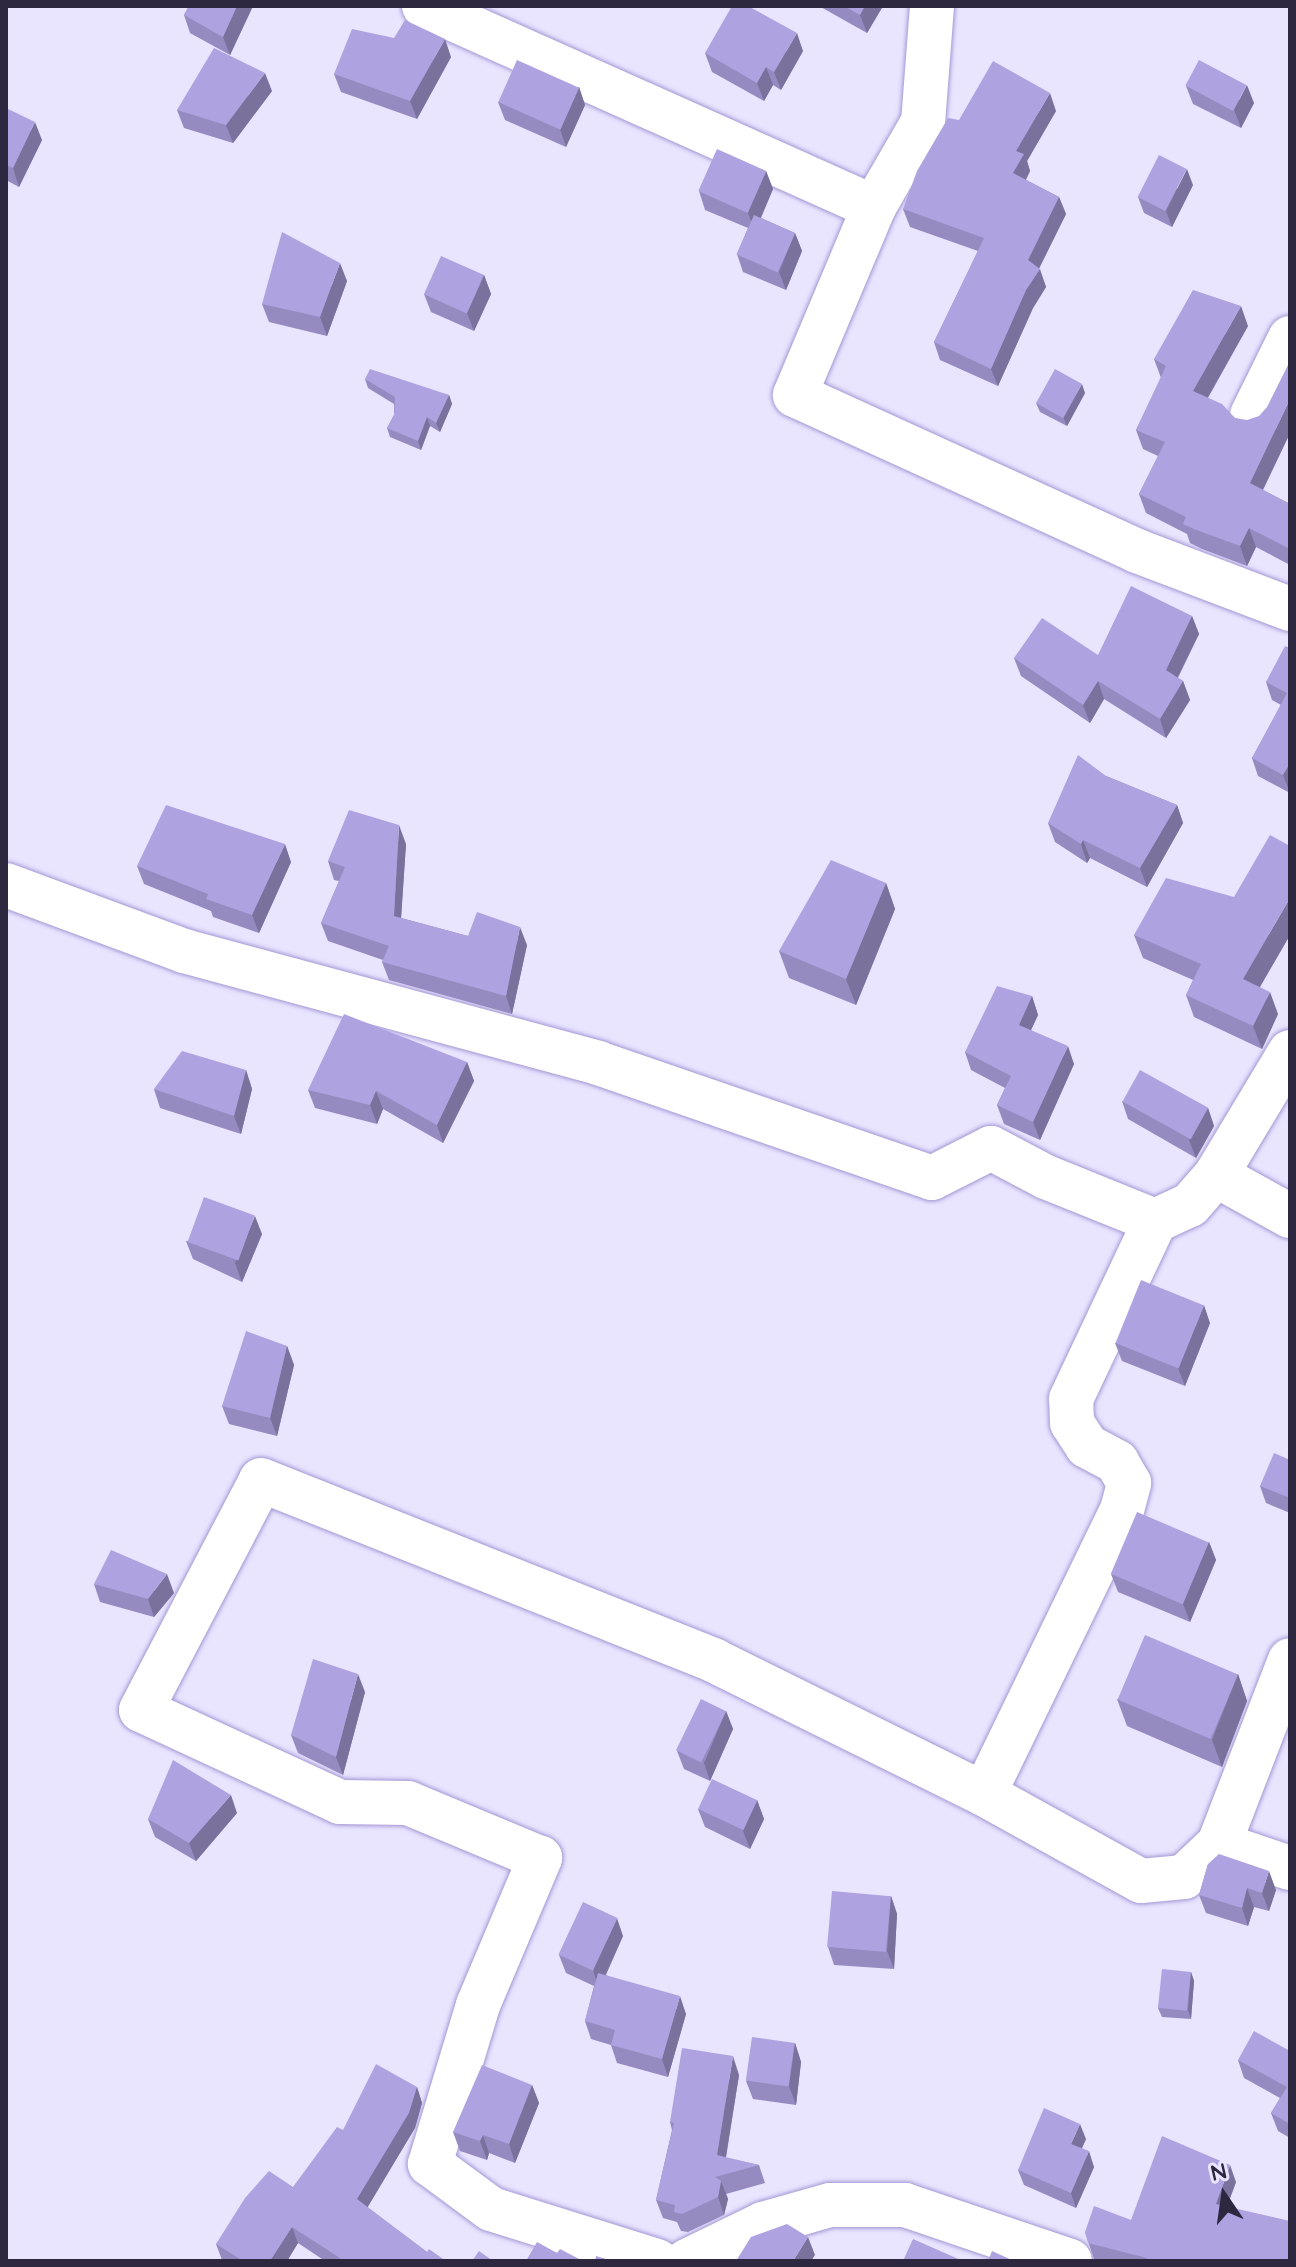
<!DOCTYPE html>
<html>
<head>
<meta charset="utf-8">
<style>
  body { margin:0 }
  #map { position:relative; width:1296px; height:2267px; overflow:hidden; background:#e9e5ff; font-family:Quicksand,sans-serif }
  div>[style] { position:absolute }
  .roads { filter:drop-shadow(0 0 2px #a497d4) drop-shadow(0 0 2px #a497d4) }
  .minor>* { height:44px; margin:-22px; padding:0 22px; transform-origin:22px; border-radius:22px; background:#fff }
  .wall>* { inset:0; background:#968bc1 }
  .shaded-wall>* { inset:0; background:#7a719d }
  .building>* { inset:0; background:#aea2e0; transform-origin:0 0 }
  span { translate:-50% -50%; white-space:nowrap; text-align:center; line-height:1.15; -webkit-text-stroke:6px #e9e5ff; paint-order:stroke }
  .frame { position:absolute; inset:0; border:8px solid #2d2740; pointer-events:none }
  .north { position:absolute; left:1184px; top:2155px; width:80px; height:80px; -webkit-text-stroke:6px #e9e5ff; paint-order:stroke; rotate:347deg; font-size:22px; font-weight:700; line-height:32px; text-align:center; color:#2d2740 }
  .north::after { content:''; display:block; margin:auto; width:28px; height:36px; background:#2d2740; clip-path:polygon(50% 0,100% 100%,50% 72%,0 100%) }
</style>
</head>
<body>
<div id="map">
  <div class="roads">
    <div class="minor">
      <i style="left:424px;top:6px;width:493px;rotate:24.1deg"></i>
      <i style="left:932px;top:6px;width:116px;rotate:94.4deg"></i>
      <i style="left:923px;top:122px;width:98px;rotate:120deg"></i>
      <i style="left:874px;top:207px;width:204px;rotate:112.8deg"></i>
      <i style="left:795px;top:395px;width:376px;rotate:24.5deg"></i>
      <i style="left:1137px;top:551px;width:164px;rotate:20.8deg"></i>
      <i style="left:1252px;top:415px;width:86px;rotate:-63.7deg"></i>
      <i style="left:6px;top:885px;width:190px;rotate:20.3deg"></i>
      <i style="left:184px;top:951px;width:429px;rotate:15.1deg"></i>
      <i style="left:598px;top:1063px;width:353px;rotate:19deg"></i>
      <i style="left:932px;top:1178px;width:66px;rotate:-27deg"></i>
      <i style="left:991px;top:1148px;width:62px;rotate:27.8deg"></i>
      <i style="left:1046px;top:1177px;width:118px;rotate:22deg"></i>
      <i style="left:1155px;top:1221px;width:38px;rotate:-25deg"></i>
      <i style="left:1190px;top:1205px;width:40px;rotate:-49deg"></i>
      <i style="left:1290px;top:1052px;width:144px;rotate:121deg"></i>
      <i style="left:1216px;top:1175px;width:85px;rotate:29deg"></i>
      <i style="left:984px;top:1794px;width:316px;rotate:-64.1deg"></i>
      <i style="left:1122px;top:1510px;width:28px;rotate:-75deg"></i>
      <i style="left:1129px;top:1483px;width:24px;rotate:-120deg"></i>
      <i style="left:1117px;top:1462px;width:34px;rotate:-152deg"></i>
      <i style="left:1087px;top:1446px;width:27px;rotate:-123deg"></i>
      <i style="left:1072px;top:1423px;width:24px;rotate:-92deg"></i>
      <i style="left:1071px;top:1399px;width:197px;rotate:-64.7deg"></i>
      <i style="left:1219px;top:1844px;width:197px;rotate:-68.9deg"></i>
      <i style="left:657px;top:2261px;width:174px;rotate:-162.6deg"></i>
      <i style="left:491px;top:2209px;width:76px;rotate:-143.6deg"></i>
      <i style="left:430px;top:2164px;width:166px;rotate:-73.2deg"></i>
      <i style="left:478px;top:2005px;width:160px;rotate:-67.1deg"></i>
      <i style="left:540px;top:1858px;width:143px;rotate:-157.4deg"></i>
      <i style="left:408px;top:1803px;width:68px;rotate:-179.2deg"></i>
      <i style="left:340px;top:1802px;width:219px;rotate:-155.2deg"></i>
      <i style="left:141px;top:1710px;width:259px;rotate:-62.4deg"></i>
      <i style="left:261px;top:1480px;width:489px;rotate:21.7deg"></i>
      <i style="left:715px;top:1661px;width:300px;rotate:26.3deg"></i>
      <i style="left:984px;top:1794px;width:179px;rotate:29deg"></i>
      <i style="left:1141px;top:1881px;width:43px;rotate:-5.3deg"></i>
      <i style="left:1184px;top:1877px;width:48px;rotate:-43.3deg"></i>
      <i style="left:1219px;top:1844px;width:75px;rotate:18.7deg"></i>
      <i style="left:687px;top:2261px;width:85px;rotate:-26deg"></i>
      <i style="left:763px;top:2224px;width:70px;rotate:-15.8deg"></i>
      <i style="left:830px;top:2205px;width:75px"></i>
      <i style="left:905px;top:2205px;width:174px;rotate:18.7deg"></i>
    </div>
  </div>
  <div class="wall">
    <i style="clip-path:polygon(189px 6px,253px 6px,230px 55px,190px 33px,184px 15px)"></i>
    <i style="clip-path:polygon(819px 6px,883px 6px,867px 33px)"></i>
    <i style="clip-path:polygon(803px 51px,781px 90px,773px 85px,764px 101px,712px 72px,705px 53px)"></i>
    <i style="clip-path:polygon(451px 57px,417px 119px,341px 92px,334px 74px)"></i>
    <i style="clip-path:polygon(1186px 86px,1254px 103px,1241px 128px,1193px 104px)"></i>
    <i style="clip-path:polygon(579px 87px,585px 105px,566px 147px,505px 120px,498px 102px)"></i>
    <i style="clip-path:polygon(272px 91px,233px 143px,184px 128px,177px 110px)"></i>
    <i style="clip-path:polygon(6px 108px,42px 140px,19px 187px,6px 180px)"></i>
    <i style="clip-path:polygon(1056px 111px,1027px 161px,1030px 171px,1026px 180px,1059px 197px,1066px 214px,1039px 269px,1046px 287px,1033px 308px,998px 386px,940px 360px,934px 342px,978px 251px,910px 227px,903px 209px,959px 120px)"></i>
    <i style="clip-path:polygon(766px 171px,773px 189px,761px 218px,795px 233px,802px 251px,786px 290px,743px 272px,737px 254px,748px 228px,705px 210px,699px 191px)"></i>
    <i style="clip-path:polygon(1193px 185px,1172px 227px,1144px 213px,1138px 197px)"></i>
    <i style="clip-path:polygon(484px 275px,491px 294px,474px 331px,431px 312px,424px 294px)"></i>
    <i style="clip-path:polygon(347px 281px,327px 336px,269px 322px,262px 304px)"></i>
    <i style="clip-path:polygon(1248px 326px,1208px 398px,1235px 418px,1290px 433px,1263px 490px,1290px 504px,1290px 565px,1256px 547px,1247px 566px,1202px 549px,1190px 543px,1187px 534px,1146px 513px,1139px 494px,1158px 456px,1143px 449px,1136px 430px,1161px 378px,1154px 359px)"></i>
    <i style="clip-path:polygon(365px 379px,449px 395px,452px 404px,440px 432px,430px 426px,421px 450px,390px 437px,387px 428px,394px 415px,394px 404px,368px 388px)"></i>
    <i style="clip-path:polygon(1085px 393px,1067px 426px,1040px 412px,1036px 403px)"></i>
    <i style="clip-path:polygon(1192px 616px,1199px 634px,1178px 678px,1183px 681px,1190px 700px,1166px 738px,1104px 699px,1090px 723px,1021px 676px,1014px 658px,1098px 655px)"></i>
    <i style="clip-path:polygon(1290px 648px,1290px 793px,1258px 776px,1252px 758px,1281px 705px,1272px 700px,1266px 682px)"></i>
    <i style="clip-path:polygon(1106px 776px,1177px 805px,1183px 823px,1147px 887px,1090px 858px,1087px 863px,1055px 842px,1048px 823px)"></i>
    <i style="clip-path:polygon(406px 844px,401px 918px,468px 936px,527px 945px,512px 1014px,389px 980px,382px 962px,383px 960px,328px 941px,321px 923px,339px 881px,334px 880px,328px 861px)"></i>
    <i style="clip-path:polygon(291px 862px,259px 933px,213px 917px,211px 911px,144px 884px,137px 866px)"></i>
    <i style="clip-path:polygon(886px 883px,895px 909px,856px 1005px,789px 978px,779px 951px)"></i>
    <i style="clip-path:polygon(1134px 935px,1290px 935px,1260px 987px,1278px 1014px,1262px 1049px,1194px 1017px,1186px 995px,1193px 980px,1143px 958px)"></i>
    <i style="clip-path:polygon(1032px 996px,1038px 1015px,1031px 1030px,1074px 1064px,1040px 1140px,1004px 1124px,997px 1105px,1005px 1088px,971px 1070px,965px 1052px)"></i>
    <i style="clip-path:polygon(467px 1062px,474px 1081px,443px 1143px,383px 1109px,377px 1124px,315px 1108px,308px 1090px)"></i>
    <i style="clip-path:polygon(246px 1070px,252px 1089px,241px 1134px,160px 1108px,154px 1089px)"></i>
    <i style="clip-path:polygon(1122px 1101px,1208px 1108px,1214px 1126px,1196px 1158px,1128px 1119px)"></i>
    <i style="clip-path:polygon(262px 1234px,242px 1282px,193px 1259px,186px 1241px)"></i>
    <i style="clip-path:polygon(1210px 1323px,1185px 1386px,1122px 1361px,1115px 1343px)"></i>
    <i style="clip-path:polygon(287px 1346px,294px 1365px,277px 1436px,229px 1424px,222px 1406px)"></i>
    <i style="clip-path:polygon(1290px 1460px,1290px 1513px,1266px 1503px,1260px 1486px)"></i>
    <i style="clip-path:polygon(1209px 1542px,1216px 1560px,1190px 1622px,1118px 1592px,1111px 1574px)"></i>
    <i style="clip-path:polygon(94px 1584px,174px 1593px,154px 1617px,100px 1602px)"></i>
    <i style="clip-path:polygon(1238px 1674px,1247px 1701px,1222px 1767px,1127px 1726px,1117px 1699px)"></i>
    <i style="clip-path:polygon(365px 1692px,343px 1775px,298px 1753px,291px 1735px)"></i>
    <i style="clip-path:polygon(726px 1711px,733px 1729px,710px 1781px,684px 1769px,677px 1751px)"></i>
    <i style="clip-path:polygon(757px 1800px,764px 1819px,750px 1849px,705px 1827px,698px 1809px)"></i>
    <i style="clip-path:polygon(237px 1813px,196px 1861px,155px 1837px,148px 1819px)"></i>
    <i style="clip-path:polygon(1208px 1864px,1276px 1890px,1269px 1911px,1254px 1907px,1248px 1926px,1206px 1913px,1199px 1895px)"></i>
    <i style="clip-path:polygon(891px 1896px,897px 1914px,894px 1969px,834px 1965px,828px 1947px)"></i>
    <i style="clip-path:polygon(623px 1936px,606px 1975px,686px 2014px,668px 2077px,617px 2063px,611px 2045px,591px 2039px,585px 2021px,594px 1986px,566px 1973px,559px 1955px)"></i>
    <i style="clip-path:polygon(1191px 1972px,1194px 1981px,1191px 2019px,1162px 2017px,1158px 2008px)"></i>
    <i style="clip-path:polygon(795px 2043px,801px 2062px,796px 2105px,753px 2099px,746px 2081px)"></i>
    <i style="clip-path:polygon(1290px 2051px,1290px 2138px,1278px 2131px,1271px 2113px,1280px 2098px,1244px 2078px,1238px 2060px)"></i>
    <i style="clip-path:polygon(739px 2075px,726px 2158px,759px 2165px,765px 2183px,726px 2194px,728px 2199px,724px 2215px,688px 2232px,681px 2231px,677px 2222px,663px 2218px,656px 2200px,672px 2130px,670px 2122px)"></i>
    <i style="clip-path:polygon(532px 2085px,539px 2103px,515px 2163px,489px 2153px,487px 2160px,460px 2151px,453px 2132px)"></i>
    <i style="clip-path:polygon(417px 2087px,422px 2103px,415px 2128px,367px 2207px,427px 2252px,446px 2261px,325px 2261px,298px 2243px,287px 2261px,222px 2260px,216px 2244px,293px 2187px,343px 2130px)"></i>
    <i style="clip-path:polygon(1086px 2139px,1082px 2148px,1094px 2167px,1076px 2208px,1024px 2185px,1018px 2170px)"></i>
    <i style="clip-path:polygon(1236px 2182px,1227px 2206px,1290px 2261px,1101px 2261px,1094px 2259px,1085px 2232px,1131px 2220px)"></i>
  </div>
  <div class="shaded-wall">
    <i style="clip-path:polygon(237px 6px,253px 6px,230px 55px,223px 37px)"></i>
    <i style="clip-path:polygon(865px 6px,883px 6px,867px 33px,860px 15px)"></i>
    <i style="clip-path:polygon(797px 33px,803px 51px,781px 90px,774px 72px)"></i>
    <i style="clip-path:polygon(445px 39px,451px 57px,417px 119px,410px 101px)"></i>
    <i style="clip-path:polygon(766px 67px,773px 85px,764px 101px,757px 83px)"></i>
    <i style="clip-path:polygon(265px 73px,272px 91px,233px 143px,226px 125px)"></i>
    <i style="clip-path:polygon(1247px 85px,1254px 103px,1241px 128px,1234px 110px)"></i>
    <i style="clip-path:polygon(579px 87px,585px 105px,566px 147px,560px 129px)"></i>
    <i style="clip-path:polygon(1050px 93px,1056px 111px,1027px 161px,1030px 171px,1020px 191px,1013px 173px,1016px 151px)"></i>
    <i style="clip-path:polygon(35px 122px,42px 140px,19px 187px,13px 168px)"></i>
    <i style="clip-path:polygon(1187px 169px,1193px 185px,1172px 227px,1166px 211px)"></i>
    <i style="clip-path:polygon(766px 171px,773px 189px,755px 231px,748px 213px)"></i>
    <i style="clip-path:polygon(1059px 197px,1066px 214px,1034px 278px,1028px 260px)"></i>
    <i style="clip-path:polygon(795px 233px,802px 251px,786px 290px,779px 272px)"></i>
    <i style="clip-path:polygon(340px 263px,347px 281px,327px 336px,320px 317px)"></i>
    <i style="clip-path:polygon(1040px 269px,1046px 287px,1033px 308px,998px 386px,991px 369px,1026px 290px)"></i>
    <i style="clip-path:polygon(484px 275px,491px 294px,474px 331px,467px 313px)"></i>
    <i style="clip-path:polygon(1241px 306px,1248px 326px,1200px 411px,1193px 391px)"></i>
    <i style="clip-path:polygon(1082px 384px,1085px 393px,1067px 426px,1063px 417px)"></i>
    <i style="clip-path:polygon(449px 395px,452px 404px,440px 432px,436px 423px)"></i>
    <i style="clip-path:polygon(1290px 399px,1290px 433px,1257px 502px,1250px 483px)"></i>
    <i style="clip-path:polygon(427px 417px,430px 426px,421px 450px,418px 441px)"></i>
    <i style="clip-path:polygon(1249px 528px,1256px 547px,1247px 566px,1240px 546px)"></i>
    <i style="clip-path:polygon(1192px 616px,1199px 634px,1172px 688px,1166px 670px)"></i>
    <i style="clip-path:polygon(1098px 681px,1104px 699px,1090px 723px,1083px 705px)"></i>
    <i style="clip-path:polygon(1183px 681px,1190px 700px,1166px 738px,1160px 719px)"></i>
    <i style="clip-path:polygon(1290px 763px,1290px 793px,1283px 775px)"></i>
    <i style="clip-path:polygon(1177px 805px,1183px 823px,1147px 887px,1140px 868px)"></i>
    <i style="clip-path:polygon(399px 825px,406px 844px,400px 934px,394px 916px)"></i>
    <i style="clip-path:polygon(1083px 840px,1090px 858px,1087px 863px,1081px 844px)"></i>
    <i style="clip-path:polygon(285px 844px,291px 862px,259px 933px,252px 915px)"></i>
    <i style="clip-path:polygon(886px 883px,895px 909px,856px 1005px,846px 979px)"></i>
    <i style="clip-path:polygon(1290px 898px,1290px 935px,1251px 1002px,1243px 979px)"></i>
    <i style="clip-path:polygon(520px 927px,527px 945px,512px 1014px,506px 996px)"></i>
    <i style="clip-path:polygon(1270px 992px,1278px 1014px,1262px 1049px,1253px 1026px)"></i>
    <i style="clip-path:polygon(1032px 996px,1038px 1015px,1025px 1043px,1019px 1025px)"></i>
    <i style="clip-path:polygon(1068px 1046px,1074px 1064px,1040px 1140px,1033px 1122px)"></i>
    <i style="clip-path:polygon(467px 1062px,474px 1081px,443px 1143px,437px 1125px)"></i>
    <i style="clip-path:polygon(246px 1070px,252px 1089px,241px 1134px,234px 1116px)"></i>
    <i style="clip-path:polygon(376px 1091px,383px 1109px,377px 1124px,370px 1105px)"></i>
    <i style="clip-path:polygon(1208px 1108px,1214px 1126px,1196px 1158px,1189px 1140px)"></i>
    <i style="clip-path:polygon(255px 1216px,262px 1234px,242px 1282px,235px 1263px)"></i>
    <i style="clip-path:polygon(1204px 1305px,1210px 1323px,1185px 1386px,1178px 1368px)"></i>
    <i style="clip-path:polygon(287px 1346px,294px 1365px,277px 1436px,270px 1418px)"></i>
    <i style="clip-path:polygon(1209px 1542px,1216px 1560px,1190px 1622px,1183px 1604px)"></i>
    <i style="clip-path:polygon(167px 1574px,174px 1593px,154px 1617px,148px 1599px)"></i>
    <i style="clip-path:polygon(358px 1674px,365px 1692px,343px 1775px,336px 1757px)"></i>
    <i style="clip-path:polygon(1238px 1674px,1247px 1701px,1222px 1767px,1212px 1740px)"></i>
    <i style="clip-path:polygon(726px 1711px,733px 1729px,710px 1781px,704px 1763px)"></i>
    <i style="clip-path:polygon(231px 1795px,237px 1813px,196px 1861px,189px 1843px)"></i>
    <i style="clip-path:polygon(757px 1800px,764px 1819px,750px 1849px,743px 1831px)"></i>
    <i style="clip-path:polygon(1269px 1871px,1276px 1890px,1269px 1911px,1262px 1893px)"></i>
    <i style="clip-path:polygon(1247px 1888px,1254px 1907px,1248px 1926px,1242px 1908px)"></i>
    <i style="clip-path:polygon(891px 1896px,897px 1914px,894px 1969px,887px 1951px)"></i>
    <i style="clip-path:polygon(617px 1918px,623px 1936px,599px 1989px,593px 1970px)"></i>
    <i style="clip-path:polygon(1191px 1972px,1194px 1981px,1191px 2019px,1188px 2010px)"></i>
    <i style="clip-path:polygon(680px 1996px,686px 2014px,668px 2077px,662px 2059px)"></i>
    <i style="clip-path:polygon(795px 2043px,801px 2062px,796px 2105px,789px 2086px)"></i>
    <i style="clip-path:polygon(733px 2056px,739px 2075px,723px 2174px,717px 2155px)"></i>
    <i style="clip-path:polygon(532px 2085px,539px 2103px,515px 2163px,509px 2144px)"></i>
    <i style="clip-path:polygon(417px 2087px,422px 2103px,415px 2128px,363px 2215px,357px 2199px)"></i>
    <i style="clip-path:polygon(1080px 2124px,1086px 2139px,1077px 2159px,1071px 2144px)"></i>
    <i style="clip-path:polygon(483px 2135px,489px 2153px,487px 2160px,480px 2141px)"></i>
    <i style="clip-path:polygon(1089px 2151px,1094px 2167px,1076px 2208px,1071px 2193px)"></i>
    <i style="clip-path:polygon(1230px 2165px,1236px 2182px,1222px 2220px,1216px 2204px)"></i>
    <i style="clip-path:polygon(721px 2181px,728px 2199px,724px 2215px,718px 2197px)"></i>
    <i style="clip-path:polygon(292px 2227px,298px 2243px,287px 2261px,270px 2261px)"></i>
    <i style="clip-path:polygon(808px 2237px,815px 2255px,811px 2261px,793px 2261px)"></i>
  </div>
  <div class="building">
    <i style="clip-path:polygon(189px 6px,237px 6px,223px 37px,184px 15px)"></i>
    <i style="clip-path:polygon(732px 6px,748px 6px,797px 33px,774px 72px,766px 67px,757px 83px,705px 53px)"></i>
    <i style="clip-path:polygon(844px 6px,865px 6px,860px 15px)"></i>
    <i style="clip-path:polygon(405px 20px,445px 39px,410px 101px,334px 74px,352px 29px,394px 38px)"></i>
    <i style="clip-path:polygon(214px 48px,265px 73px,226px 125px,177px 110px)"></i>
    <i style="left:517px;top:60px;width:68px;height:46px;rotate:24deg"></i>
    <i style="left:1199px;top:60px;width:54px;height:29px;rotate:28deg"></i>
    <i style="clip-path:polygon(993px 61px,1050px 93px,1016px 151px,1024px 154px,1013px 173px,1059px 197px,1028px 260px,1040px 269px,1026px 290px,991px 369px,934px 342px,984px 238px,903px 209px,917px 171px,948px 118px,959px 120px)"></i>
    <i style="clip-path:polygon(6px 108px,35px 122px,13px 168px,6px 165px)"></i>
    <i style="left:717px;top:149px;width:54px;height:46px;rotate:24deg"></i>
    <i style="left:1159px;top:155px;width:31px;height:47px;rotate:27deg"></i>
    <i style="left:754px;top:215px;width:45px;height:43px;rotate:24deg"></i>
    <i style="clip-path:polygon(282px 232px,340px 263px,320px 317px,262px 304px)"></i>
    <i style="left:441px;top:256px;width:47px;height:42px;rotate:24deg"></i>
    <i style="clip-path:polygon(1193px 290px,1241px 306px,1193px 391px,1222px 404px,1235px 418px,1247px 420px,1259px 416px,1267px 407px,1290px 361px,1290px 399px,1250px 483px,1290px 504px,1290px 549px,1249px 528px,1240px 546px,1194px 529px,1183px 524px,1186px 517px,1139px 494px,1165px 442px,1136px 430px,1166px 366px,1154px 359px)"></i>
    <i style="clip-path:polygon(370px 369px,449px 395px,436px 423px,427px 417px,418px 441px,387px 428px,394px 415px,395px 397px,365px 379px)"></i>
    <i style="left:1055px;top:369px;width:31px;height:39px;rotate:29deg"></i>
    <i style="clip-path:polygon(1131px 586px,1192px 616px,1166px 670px,1183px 681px,1160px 719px,1098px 681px,1083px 705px,1014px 658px,1042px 618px,1098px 655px)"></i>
    <i style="clip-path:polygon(1285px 646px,1290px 648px,1290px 763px,1283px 775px,1252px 758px,1287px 693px,1266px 682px)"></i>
    <i style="clip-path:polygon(1078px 755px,1106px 776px,1177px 805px,1140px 868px,1083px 840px,1081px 844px,1048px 823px)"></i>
    <i style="clip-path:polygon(166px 805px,285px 844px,252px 915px,206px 899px,208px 894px,137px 866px)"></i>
    <i style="clip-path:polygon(349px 810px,399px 825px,394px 916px,468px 936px,477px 912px,520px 927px,506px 996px,382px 962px,389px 946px,321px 923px,345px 867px,328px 861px)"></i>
    <i style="clip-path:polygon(1270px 835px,1290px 846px,1290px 898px,1243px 979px,1270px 992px,1253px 1026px,1186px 995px,1201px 964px,1134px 935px,1166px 878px,1234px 897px)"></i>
    <i style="clip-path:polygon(831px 860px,886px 883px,846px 979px,779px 951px)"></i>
    <i style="clip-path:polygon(997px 986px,1032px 996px,1019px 1025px,1068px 1046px,1033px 1122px,997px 1105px,1011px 1076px,965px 1052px)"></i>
    <i style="clip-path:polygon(344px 1014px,467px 1062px,437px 1125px,376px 1091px,370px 1105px,308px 1090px)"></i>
    <i style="clip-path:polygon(182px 1051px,246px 1070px,234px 1116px,154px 1089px)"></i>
    <i style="left:1140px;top:1070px;width:78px;height:36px;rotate:29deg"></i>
    <i style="left:204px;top:1197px;width:54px;height:48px;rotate:20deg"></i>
    <i style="left:1141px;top:1280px;width:68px;height:68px;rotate:22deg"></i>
    <i style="clip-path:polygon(246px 1331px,287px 1346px,270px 1418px,222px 1406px)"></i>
    <i style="clip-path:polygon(1274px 1453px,1290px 1460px,1290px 1498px,1260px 1486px)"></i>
    <i style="left:1137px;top:1512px;width:78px;height:67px;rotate:23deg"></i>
    <i style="clip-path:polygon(111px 1550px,167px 1574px,148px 1599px,94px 1584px)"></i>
    <i style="left:1145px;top:1635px;width:101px;height:70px;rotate:23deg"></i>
    <i style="clip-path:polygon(313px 1659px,358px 1674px,336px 1757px,291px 1735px)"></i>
    <i style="left:701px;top:1699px;width:28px;height:57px;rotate:26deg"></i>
    <i style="clip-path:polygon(173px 1760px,231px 1795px,189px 1843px,148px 1819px)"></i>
    <i style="left:712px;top:1779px;width:50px;height:33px;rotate:25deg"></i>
    <i style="clip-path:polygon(1219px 1854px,1269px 1871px,1262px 1893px,1247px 1888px,1242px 1908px,1199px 1895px,1208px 1864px)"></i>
    <i style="left:832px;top:1891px;width:59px;height:56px;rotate:5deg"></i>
    <i style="left:583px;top:1902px;width:38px;height:58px;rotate:25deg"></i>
    <i style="left:1162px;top:1969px;width:29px;height:39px;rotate:6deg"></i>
    <i style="clip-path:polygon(598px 1973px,680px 1996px,662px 2059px,611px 2045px,615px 2030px,585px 2021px)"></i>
    <i style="clip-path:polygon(1254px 2031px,1290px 2051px,1290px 2124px,1271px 2113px,1287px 2087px,1238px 2060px)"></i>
    <i style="left:752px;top:2037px;width:43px;height:44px;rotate:8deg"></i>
    <i style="clip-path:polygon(682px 2048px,733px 2056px,717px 2155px,759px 2165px,715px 2177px,721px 2181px,718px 2197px,682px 2214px,674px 2212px,675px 2205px,656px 2200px,674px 2123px,670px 2122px)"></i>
    <i style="clip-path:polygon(376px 2064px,417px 2087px,409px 2113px,357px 2199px,427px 2252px,429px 2249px,446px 2261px,338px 2261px,340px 2258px,292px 2227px,270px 2261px,243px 2261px,216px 2244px,245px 2198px,269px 2171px,293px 2187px,337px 2127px,343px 2130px)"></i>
    <i style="clip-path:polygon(482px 2065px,532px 2085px,509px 2144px,483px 2135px,480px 2141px,453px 2132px)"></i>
    <i style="clip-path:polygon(1044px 2108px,1080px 2124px,1071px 2144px,1089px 2151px,1071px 2193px,1018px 2170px)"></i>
    <i style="clip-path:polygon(1162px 2136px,1230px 2165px,1216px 2204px,1290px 2221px,1290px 2261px,1146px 2261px,1147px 2258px,1088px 2243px,1085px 2232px,1094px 2206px,1131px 2220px)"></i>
    <i style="clip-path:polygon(787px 2224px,808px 2237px,793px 2261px,736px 2261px,751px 2237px)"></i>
    <i style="clip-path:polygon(913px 2239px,963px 2261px,903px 2261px)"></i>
    <i style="clip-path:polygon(537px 2242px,557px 2253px,560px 2249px,583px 2261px,526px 2261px)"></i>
    <i style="clip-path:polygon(479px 2251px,493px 2261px,472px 2261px)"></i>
    <i style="clip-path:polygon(992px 2251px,1014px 2261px,988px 2261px)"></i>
    <i style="clip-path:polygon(596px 2256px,613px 2261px,595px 2261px)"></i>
  </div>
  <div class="frame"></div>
  <div class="north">N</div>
</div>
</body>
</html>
